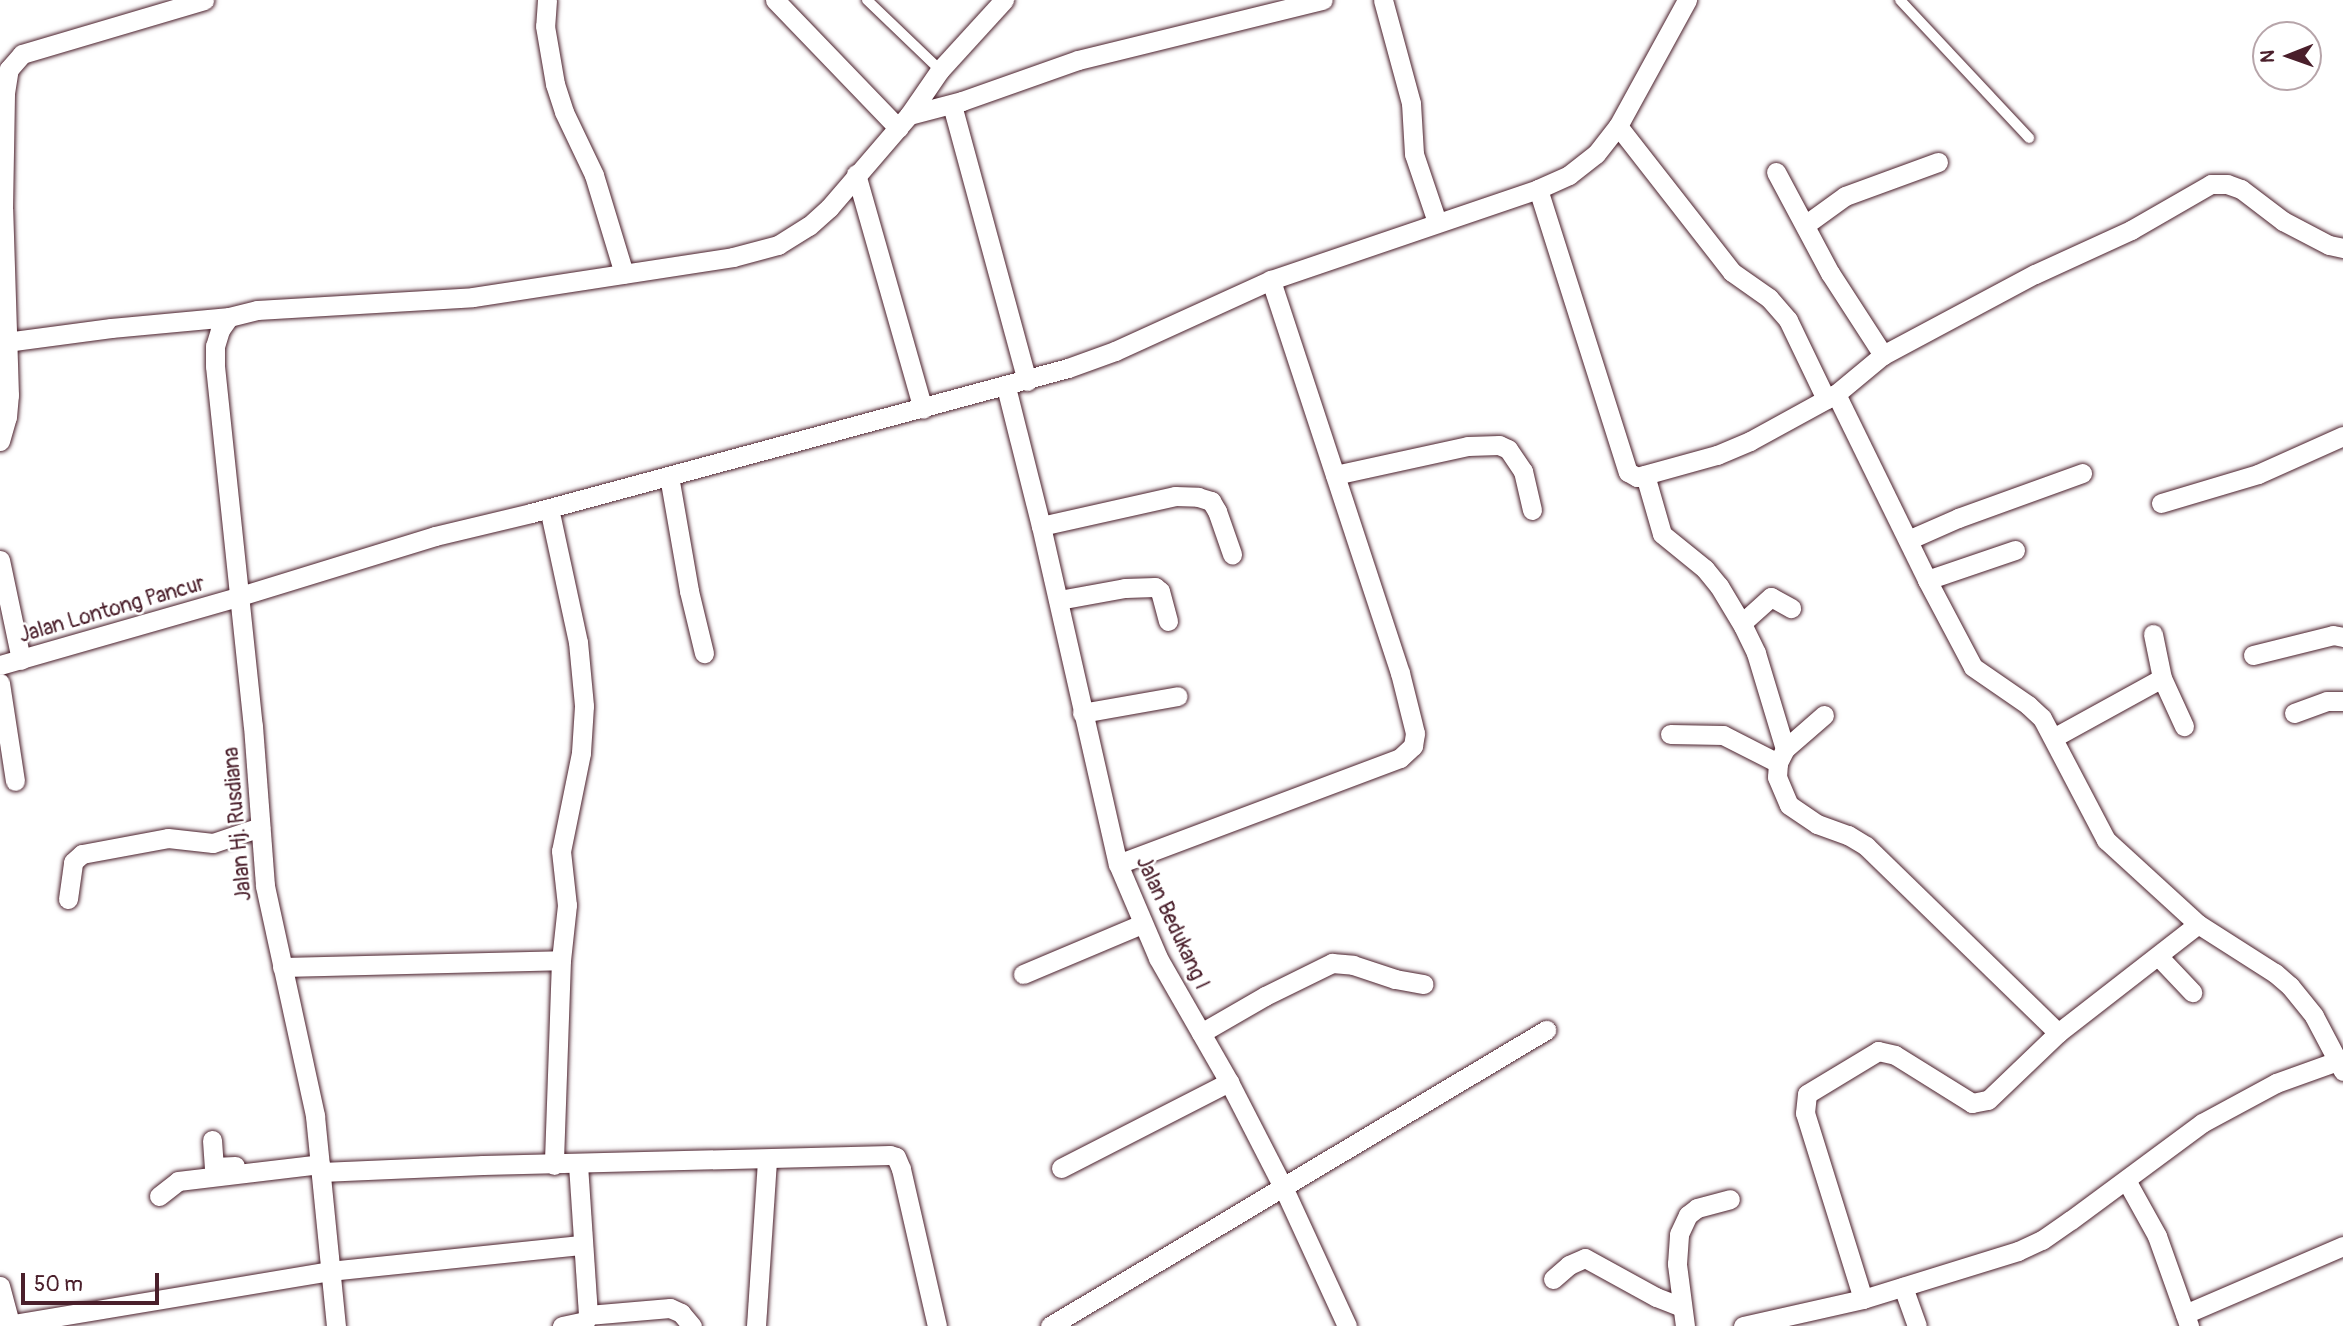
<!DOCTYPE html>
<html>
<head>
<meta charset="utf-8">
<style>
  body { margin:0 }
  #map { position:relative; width:2343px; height:1326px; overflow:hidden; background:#fff; font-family:Pangolin,sans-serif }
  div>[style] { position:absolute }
  .roads { filter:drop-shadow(0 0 2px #4a1f2b) drop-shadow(0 0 2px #4a1f2b) }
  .service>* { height:10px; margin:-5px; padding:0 5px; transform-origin:5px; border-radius:5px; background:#fff }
  .minor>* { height:19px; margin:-9.5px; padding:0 9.5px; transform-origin:9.5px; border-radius:9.5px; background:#fff }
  span { translate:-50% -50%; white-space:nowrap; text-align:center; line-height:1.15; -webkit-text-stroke:5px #fff; paint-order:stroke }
  .street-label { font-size:21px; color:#4a1f2b }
  .north { position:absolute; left:2252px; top:21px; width:70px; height:70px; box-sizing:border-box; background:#fff; border:2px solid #b7a5aa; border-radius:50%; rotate:269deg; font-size:19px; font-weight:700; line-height:28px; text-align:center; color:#4a1f2b }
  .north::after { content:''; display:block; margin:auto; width:24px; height:32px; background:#4a1f2b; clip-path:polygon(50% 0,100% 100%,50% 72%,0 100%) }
  .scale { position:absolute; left:21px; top:1273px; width:138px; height:32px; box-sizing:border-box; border:4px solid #4a1f2b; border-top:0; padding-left:9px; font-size:21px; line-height:24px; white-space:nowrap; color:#4a1f2b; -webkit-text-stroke:5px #fff; paint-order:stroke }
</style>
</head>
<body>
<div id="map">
  <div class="roads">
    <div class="service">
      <i style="left:867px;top:0;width:101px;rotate:43.8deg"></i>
      <i style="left:1900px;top:0;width:189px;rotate:46.9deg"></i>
    </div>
    <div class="minor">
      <i style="left:547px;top:0;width:26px;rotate:94deg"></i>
      <i style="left:545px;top:26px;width:59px;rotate:80.2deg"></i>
      <i style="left:555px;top:84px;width:29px;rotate:72deg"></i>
      <i style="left:564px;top:112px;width:70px;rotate:64.5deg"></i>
      <i style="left:594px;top:175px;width:103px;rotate:73.1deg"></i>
      <i style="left:775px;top:0;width:178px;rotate:46.1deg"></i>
      <i style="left:1383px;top:0;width:107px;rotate:74.8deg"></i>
      <i style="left:1411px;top:103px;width:51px;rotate:86.6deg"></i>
      <i style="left:1414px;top:154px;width:72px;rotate:71.3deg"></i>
      <i style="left:952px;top:105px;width:286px;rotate:74.8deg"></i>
      <i style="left:909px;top:115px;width:55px;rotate:-14.8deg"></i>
      <i style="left:962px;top:101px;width:123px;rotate:-19.5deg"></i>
      <i style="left:1078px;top:60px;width:252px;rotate:-13.8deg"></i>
      <i style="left:1618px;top:126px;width:185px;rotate:52deg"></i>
      <i style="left:1732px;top:272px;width:45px;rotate:35.1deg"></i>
      <i style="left:1769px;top:298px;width:29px;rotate:49deg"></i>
      <i style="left:1788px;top:320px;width:88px;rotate:64.3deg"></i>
      <i style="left:1776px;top:172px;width:115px;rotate:61.9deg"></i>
      <i style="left:1830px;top:273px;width:98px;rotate:57.1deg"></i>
      <i style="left:856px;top:174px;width:244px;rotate:74.1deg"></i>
      <i style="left:1538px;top:189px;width:297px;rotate:72.4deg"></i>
      <i style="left:1628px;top:472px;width:10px;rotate:29deg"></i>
      <i style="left:1637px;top:477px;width:83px;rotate:-15.4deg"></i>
      <i style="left:1717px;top:455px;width:36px;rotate:-23deg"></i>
      <i style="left:1750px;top:441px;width:98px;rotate:-28.7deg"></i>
      <i style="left:1836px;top:394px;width:61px;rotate:-39.7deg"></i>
      <i style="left:1883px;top:355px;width:172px;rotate:-28.1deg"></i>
      <i style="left:2035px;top:274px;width:106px;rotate:-24.6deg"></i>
      <i style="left:2131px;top:230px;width:92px;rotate:-29.9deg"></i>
      <i style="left:2211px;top:184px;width:16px"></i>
      <i style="left:2227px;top:184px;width:15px;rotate:20deg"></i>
      <i style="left:2241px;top:189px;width:53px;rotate:37.3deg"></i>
      <i style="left:2283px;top:221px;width:52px;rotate:27.6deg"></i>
      <i style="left:2329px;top:245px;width:14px;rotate:12deg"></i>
      <i style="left:1805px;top:225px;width:49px;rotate:-35.9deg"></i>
      <i style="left:1845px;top:196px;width:99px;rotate:-20.1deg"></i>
      <i style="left:229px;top:317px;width:16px;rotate:125deg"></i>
      <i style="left:220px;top:330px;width:17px;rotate:107deg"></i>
      <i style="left:215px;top:346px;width:20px;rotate:90deg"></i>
      <i style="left:215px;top:366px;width:362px;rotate:84deg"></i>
      <i style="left:253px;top:726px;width:160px;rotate:85.7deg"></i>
      <i style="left:265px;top:886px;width:235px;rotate:77.7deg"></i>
      <i style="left:315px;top:1116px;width:211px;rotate:84.3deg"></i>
      <i style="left:6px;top:342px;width:106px;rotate:-7.6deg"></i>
      <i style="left:111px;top:328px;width:119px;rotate:-5.3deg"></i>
      <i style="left:229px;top:317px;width:29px;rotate:-14deg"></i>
      <i style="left:257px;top:310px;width:216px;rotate:-3.4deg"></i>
      <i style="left:473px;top:297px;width:263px;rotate:-8.7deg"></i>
      <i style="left:733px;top:257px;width:47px;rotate:-14.9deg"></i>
      <i style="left:778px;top:245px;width:36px;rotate:-32deg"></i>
      <i style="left:809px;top:226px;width:27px;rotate:-42deg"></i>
      <i style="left:829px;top:208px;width:123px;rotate:-49.3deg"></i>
      <i style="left:909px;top:115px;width:55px;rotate:-55.4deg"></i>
      <i style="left:940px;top:70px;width:95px;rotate:-47.6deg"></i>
      <i style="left:1006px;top:387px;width:143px;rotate:75.9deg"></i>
      <i style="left:1041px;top:526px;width:347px;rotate:77.2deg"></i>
      <i style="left:1118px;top:864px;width:102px;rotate:66.9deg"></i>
      <i style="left:1158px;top:958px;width:143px;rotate:60.2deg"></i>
      <i style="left:1229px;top:1082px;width:120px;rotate:62.8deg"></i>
      <i style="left:1284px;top:1189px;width:151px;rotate:65.3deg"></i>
      <i style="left:1836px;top:394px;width:207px;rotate:63.9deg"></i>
      <i style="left:1927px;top:580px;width:98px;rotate:62.1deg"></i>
      <i style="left:1973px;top:667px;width:67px;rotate:34.6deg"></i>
      <i style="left:2028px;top:705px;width:19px;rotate:43deg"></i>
      <i style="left:2042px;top:718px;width:138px;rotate:62.3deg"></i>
      <i style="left:2106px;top:840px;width:125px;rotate:42.4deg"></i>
      <i style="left:2198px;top:924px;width:91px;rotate:32.5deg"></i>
      <i style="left:2275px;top:973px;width:20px;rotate:41deg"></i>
      <i style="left:2290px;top:986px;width:38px;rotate:51deg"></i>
      <i style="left:2314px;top:1016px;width:62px;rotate:62.2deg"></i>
      <i style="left:0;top:441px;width:25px;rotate:-74deg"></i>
      <i style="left:7px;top:417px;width:22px;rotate:-85deg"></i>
      <i style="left:9px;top:395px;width:186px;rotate:-91.8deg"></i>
      <i style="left:3px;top:209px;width:116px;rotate:-89deg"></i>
      <i style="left:5px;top:93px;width:24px;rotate:-81deg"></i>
      <i style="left:9px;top:69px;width:20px;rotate:-49deg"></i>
      <i style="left:22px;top:54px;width:190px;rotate:-16.5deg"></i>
      <i style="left:1335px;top:475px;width:136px;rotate:-12.3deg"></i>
      <i style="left:1468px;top:446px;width:31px;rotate:-2deg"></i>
      <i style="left:1499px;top:445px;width:10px;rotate:24deg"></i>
      <i style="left:1508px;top:449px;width:27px;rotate:56deg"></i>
      <i style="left:1523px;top:471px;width:40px;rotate:77deg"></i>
      <i style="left:1645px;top:475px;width:61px;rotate:73.9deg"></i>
      <i style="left:1662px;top:534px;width:55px;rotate:39.1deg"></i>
      <i style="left:1705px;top:569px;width:22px;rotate:51deg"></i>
      <i style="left:1719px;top:586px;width:47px;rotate:59deg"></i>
      <i style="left:1743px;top:626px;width:30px;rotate:64deg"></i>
      <i style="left:1756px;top:653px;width:100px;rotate:73.2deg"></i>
      <i style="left:669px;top:476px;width:117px;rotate:80.1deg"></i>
      <i style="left:689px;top:591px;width:64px;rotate:76.4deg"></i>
      <i style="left:2161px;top:503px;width:101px;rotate:-16.6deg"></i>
      <i style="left:2258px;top:474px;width:93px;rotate:-24.1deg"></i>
      <i style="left:549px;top:508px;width:137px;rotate:77.8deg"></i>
      <i style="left:578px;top:642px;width:64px;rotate:84.6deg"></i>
      <i style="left:584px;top:706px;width:47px;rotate:93.7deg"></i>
      <i style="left:581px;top:753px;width:100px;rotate:101.5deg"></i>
      <i style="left:561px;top:851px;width:54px;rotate:83.7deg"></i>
      <i style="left:567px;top:905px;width:55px;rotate:96.2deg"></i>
      <i style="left:561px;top:960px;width:205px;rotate:92deg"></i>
      <i style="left:1041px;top:526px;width:137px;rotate:-12.6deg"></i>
      <i style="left:1175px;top:496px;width:23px;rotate:2deg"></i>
      <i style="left:1198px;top:497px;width:14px;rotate:17deg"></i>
      <i style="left:1211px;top:501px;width:12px;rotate:59deg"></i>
      <i style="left:1217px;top:511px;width:46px;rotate:70.8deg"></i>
      <i style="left:1908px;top:540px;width:55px;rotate:-23.7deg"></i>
      <i style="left:1958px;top:518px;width:132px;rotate:-19.9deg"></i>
      <i style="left:0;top:560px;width:102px;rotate:78.1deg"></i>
      <i style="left:1927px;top:580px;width:93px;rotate:-18.8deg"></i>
      <i style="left:1059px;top:600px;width:67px;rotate:-10.3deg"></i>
      <i style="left:1125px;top:588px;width:30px;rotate:-2deg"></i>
      <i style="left:1155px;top:587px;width:6px;rotate:39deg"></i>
      <i style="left:1160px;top:591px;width:31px;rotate:75deg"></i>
      <i style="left:1742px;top:623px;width:39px;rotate:-42deg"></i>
      <i style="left:1771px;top:597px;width:23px;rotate:29deg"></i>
      <i style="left:2253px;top:655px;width:82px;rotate:-14deg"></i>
      <i style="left:2333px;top:635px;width:10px;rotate:11deg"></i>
      <i style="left:0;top:665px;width:247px;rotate:-16deg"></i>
      <i style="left:237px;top:597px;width:207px;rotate:-17.1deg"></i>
      <i style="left:435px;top:536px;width:99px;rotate:-13.5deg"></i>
      <i style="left:531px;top:513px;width:556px;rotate:-15.11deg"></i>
      <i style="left:1068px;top:368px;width:50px;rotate:-19.9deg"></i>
      <i style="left:1115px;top:351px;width:171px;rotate:-24.5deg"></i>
      <i style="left:1271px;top:280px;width:282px;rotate:-18.8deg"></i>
      <i style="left:1538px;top:189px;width:34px;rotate:-24deg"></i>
      <i style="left:1569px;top:175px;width:34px;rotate:-38deg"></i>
      <i style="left:1596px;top:154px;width:36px;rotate:-52deg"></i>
      <i style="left:1618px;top:126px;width:144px;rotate:-61.3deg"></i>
      <i style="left:2162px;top:678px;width:53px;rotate:65.4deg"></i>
      <i style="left:0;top:683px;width:99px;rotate:81.3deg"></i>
      <i style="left:1082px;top:713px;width:97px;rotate:-10deg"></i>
      <i style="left:2294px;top:713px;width:35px;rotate:-20deg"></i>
      <i style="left:2327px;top:701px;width:16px"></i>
      <i style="left:1824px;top:715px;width:52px;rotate:138.9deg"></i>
      <i style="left:1785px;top:749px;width:16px;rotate:117deg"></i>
      <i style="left:1778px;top:763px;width:14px;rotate:94deg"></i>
      <i style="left:1777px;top:777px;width:30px;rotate:67deg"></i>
      <i style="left:1789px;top:805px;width:34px;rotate:34deg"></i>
      <i style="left:1817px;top:824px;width:33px;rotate:20deg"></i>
      <i style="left:1848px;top:835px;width:21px;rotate:31deg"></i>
      <i style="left:1866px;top:846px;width:268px;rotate:44.2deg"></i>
      <i style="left:1670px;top:734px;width:53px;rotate:1.1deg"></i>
      <i style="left:1723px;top:735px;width:62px;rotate:27deg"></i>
      <i style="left:2053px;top:738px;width:124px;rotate:-28.8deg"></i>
      <i style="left:2162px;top:678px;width:45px;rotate:-101.6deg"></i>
      <i style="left:1118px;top:864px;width:301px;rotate:-20.6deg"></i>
      <i style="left:1400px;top:758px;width:18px;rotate:-43deg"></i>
      <i style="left:1413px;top:746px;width:13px;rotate:-81deg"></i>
      <i style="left:1415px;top:733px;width:62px;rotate:-104deg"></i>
      <i style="left:1400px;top:673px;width:414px;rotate:-108.2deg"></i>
      <i style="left:68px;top:899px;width:37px;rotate:-82deg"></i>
      <i style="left:73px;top:862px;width:12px;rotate:-42deg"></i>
      <i style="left:82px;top:854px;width:87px;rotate:-10.5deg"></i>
      <i style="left:168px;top:838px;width:45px;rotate:6.3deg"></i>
      <i style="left:213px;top:843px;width:50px;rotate:-18.8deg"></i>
      <i style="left:2158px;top:956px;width:50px;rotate:46.6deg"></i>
      <i style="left:282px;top:967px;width:279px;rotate:-1.4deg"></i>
      <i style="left:1023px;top:974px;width:129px;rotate:-22.8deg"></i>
      <i style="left:1201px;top:1033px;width:74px;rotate:-30deg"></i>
      <i style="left:1265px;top:996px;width:75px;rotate:-26.2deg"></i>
      <i style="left:1332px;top:963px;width:21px;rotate:5deg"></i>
      <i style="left:1353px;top:965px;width:44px;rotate:18.4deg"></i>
      <i style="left:1395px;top:979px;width:29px;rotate:10deg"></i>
      <i style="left:212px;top:1140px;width:27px;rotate:86deg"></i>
      <i style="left:214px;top:1167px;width:21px;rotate:-3deg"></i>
      <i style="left:1061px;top:1168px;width:189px;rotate:-27.1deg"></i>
      <i style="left:321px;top:1172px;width:162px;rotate:-2.5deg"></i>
      <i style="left:483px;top:1165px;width:407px;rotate:-1.4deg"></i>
      <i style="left:890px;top:1155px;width:6px;rotate:18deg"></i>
      <i style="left:896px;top:1157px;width:13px;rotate:67deg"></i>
      <i style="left:901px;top:1169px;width:161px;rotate:77.1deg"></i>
      <i style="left:2126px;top:1180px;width:64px;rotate:61deg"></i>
      <i style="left:2157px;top:1236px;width:96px;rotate:70.4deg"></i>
      <i style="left:159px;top:1196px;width:24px;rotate:-38deg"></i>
      <i style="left:178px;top:1181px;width:143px;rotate:-6.8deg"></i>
      <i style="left:1553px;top:1279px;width:21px;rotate:-41deg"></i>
      <i style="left:1569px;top:1265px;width:17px;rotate:-24deg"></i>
      <i style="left:1585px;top:1258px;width:81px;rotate:28.8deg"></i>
      <i style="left:1656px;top:1297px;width:28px;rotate:21deg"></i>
      <i style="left:0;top:1286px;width:39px;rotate:75deg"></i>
      <i style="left:1903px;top:1287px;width:41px;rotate:70.3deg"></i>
      <i style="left:1863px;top:1299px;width:195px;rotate:-107.3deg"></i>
      <i style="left:1805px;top:1113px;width:19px;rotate:-84deg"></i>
      <i style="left:1807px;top:1094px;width:83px;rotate:-31.2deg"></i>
      <i style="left:1878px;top:1051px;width:17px;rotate:13deg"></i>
      <i style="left:1895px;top:1055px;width:91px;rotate:31.9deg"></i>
      <i style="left:1972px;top:1103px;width:16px;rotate:-11deg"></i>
      <i style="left:1988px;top:1100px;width:97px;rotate:-43.7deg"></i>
      <i style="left:2058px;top:1033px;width:177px;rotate:-37.9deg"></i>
      <i style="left:2185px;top:1314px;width:172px;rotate:-23.3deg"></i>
      <i style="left:588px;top:1315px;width:82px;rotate:-4.9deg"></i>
      <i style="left:670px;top:1308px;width:12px;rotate:24deg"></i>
      <i style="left:681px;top:1313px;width:17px;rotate:50deg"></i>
      <i style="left:1px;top:1326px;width:333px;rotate:-9.5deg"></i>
      <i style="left:329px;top:1271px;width:253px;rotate:-5.9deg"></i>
      <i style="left:562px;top:1326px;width:24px;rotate:-12deg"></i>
      <i style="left:585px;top:1321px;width:7px;rotate:-63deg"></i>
      <i style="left:588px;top:1315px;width:152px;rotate:-93.8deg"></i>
      <i style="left:756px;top:1326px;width:167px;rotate:-86.2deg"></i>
      <i style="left:1050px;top:1326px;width:578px;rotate:-30.83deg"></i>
      <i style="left:1685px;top:1326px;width:63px;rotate:-97.4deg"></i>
      <i style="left:1677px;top:1264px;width:30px;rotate:-86deg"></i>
      <i style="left:1679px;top:1234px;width:21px;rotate:-65deg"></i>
      <i style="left:1688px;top:1215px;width:11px;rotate:-38deg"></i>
      <i style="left:1697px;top:1208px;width:34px;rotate:-15deg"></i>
      <i style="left:1743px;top:1326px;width:123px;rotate:-12.7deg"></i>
      <i style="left:1863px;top:1299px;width:162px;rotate:-17.2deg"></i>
      <i style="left:2018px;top:1251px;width:26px;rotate:-25deg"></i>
      <i style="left:2042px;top:1240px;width:35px;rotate:-35deg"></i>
      <i style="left:2071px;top:1220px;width:163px;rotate:-36.5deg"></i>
      <i style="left:2202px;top:1123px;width:84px;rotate:-28.4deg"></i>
      <i style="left:2276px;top:1083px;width:71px;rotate:-19.7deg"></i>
    </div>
  </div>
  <div class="street-label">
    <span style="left:112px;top:610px;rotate:-16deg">Jalan Lontong Pancur</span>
    <span style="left:238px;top:824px;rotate:-95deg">Jalan Hj. Rusdiana</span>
    <span style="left:1172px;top:923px;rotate:65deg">Jalan Bedukang I</span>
  </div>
  <div class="north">N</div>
  <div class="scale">50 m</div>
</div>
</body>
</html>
